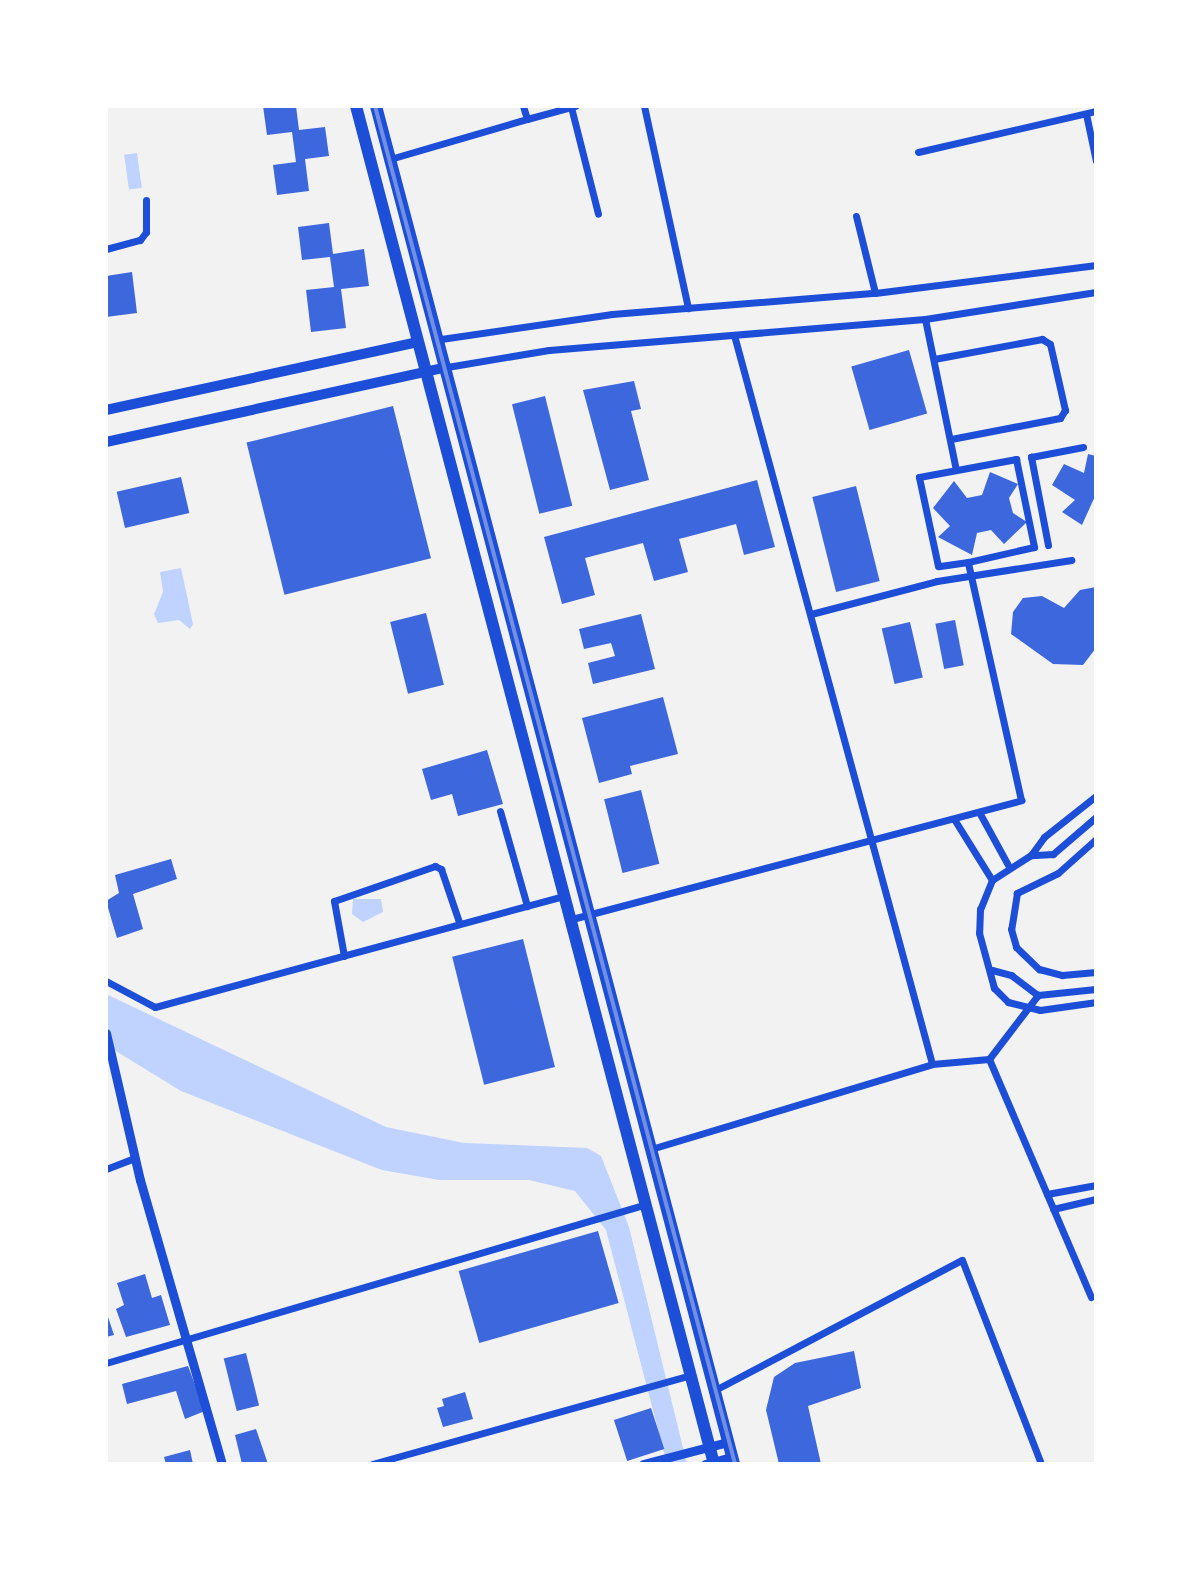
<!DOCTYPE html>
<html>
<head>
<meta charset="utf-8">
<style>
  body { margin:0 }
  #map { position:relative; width:1202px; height:1570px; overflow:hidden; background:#f2f2f2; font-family:Raleway,sans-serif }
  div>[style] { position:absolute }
  .water>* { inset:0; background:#bfd3fe; transform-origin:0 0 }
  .building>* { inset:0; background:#3d67dc; transform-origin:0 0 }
  .minor>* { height:7px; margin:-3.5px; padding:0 3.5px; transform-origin:3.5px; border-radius:3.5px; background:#1d4ed8 }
  .tertiary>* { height:9px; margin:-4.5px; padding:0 4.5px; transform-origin:4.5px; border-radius:4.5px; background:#1d4ed8 }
  .secondary>* { height:10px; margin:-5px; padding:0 5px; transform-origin:5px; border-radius:5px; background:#1d4ed8 }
  .primary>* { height:12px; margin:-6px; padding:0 6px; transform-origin:6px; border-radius:6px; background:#1d4ed8 }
  .rail>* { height:4px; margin:-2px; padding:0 2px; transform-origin:2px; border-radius:2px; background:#7290e2 }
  span { translate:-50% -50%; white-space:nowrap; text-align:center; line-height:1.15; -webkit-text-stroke:8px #fff; paint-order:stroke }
  .frame { position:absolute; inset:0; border:108px solid #fff; pointer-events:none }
</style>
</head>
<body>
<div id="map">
  <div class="water">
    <i style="left:137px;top:153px;width:35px;height:13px;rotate:82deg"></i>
    <i style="clip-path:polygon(181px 568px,193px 624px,190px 629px,179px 620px,158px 623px,154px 614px,163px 592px,160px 572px)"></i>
    <i style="clip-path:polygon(353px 899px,381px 899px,383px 912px,363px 922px,352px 914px)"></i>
    <i style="clip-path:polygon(106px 994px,386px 1127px,464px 1143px,587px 1148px,601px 1156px,629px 1227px,687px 1464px,667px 1464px,606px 1230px,575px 1191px,529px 1180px,439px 1180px,382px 1170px,181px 1091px,106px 1045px)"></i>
  </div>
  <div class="building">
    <i style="clip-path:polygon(263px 106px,296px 106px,299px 130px,325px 127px,329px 156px,305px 159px,309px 191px,277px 195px,273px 165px,296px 162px,292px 132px,267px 135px)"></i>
    <i style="clip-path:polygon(329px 223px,333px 254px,364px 249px,369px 286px,341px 289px,346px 328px,311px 332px,306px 290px,334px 287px,330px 257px,302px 260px,298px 227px)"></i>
    <i style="clip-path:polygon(132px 272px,137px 313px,106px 317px,106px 276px)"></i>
    <i style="left:909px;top:350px;width:66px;height:60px;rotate:74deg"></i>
    <i style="clip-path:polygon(634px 381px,641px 409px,631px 411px,649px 480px,610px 490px,583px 390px)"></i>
    <i style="left:545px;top:396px;width:113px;height:34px;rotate:76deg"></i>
    <i style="left:393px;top:406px;width:157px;height:151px;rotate:76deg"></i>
    <i style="clip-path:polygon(1088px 454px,1096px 456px,1096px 494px,1082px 525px,1062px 512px,1075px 500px,1052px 485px,1064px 464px,1084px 473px)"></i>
    <i style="clip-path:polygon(990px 472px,1018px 484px,1009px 498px,1013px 513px,1027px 522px,1004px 544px,991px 530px,977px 533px,972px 555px,938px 537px,950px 526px,933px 508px,954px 481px,967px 498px,982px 495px)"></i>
    <i style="left:181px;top:477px;width:37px;height:66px;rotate:77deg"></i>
    <i style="clip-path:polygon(757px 480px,775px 547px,744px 555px,736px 524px,679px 539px,688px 572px,654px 581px,643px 543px,585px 558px,595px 595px,562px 604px,544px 537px)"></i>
    <i style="left:856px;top:486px;width:98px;height:45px;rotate:76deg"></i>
    <i style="clip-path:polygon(1096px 587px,1096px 648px,1083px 665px,1053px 664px,1011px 634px,1013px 612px,1023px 598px,1042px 596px,1064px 608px,1080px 590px)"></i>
    <i style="left:426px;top:613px;width:74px;height:37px;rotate:76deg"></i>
    <i style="clip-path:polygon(641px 614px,655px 669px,593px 684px,588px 663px,615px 656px,611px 643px,584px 649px,579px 629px)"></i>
    <i style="left:955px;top:620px;width:46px;height:20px;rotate:79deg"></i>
    <i style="left:910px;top:622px;width:57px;height:29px;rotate:77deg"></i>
    <i style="clip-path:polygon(663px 697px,678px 754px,630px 766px,632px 774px,599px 783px,582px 718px)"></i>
    <i style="clip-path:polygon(487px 750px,503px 804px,458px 816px,452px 794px,431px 800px,422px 769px)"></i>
    <i style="left:641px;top:790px;width:76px;height:38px;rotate:76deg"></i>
    <i style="clip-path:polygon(171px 859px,177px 879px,133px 894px,143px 929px,117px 938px,106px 901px,119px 893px,115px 875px)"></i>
    <i style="left:523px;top:939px;width:132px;height:73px;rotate:76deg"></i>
    <i style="left:598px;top:1231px;width:75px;height:145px;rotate:74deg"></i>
    <i style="clip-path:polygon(145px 1274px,152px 1298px,161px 1295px,170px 1325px,126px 1337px,116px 1309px,124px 1305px,117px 1283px)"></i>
    <i style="clip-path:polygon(106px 1311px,114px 1335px,106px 1337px)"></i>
    <i style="clip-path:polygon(854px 1351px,861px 1388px,808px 1406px,821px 1464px,779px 1464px,766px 1410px,774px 1377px,795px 1363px)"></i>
    <i style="left:246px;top:1353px;width:54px;height:23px;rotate:76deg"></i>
    <i style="clip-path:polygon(188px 1366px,205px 1411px,185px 1419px,176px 1391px,127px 1404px,122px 1384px)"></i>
    <i style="clip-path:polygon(465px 1392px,473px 1419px,443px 1427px,437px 1408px,444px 1406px,442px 1399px)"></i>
    <i style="left:651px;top:1408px;width:43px;height:39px;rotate:72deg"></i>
    <i style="clip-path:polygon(256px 1429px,268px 1464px,242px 1464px,235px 1435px)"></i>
    <i style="clip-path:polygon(190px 1450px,193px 1464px,166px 1464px,164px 1457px)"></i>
  </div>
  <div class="minor">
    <i style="left:644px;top:106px;width:207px;rotate:77.7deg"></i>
    <i style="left:571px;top:107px;width:110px;rotate:75.8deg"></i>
    <i style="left:1086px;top:114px;width:48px;rotate:78deg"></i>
    <i style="left:527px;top:119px;width:50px;rotate:-15.2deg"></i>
    <i style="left:918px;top:152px;width:183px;rotate:-13deg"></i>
    <i style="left:390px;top:159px;width:143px;rotate:-16.3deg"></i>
    <i style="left:527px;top:119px;width:14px;rotate:-107deg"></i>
    <i style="left:856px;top:216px;width:79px;rotate:76.1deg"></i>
    <i style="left:106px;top:249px;width:35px;rotate:-15deg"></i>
    <i style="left:140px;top:240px;width:10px;rotate:-53deg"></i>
    <i style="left:146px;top:232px;width:32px;rotate:-90deg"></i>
    <i style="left:925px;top:319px;width:154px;rotate:78.4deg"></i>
    <i style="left:734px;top:335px;width:755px;rotate:74.8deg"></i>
    <i style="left:441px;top:339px;width:173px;rotate:-8.3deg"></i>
    <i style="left:612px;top:314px;width:264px;rotate:-4.6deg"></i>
    <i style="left:875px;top:293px;width:223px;rotate:-7.2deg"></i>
    <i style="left:934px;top:359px;width:110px;rotate:-10.5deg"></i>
    <i style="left:1042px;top:339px;width:9px;rotate:32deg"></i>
    <i style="left:1050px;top:344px;width:68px;rotate:77.2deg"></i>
    <i style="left:1065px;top:410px;width:9px;rotate:122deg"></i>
    <i style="left:1060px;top:418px;width:111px;rotate:169.1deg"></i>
    <i style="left:447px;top:367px;width:103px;rotate:-9.5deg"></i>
    <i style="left:549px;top:350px;width:377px;rotate:-4.7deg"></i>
    <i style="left:925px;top:319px;width:173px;rotate:-9deg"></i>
    <i style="left:1048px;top:545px;width:90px;rotate:-100.9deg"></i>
    <i style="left:1031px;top:457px;width:53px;rotate:-10.9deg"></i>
    <i style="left:811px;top:614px;width:130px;rotate:-14.7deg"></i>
    <i style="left:937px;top:581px;width:136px;rotate:-8.9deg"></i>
    <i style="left:500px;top:811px;width:99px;rotate:74.1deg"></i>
    <i style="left:979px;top:812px;width:60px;rotate:61.3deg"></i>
    <i style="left:1096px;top:817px;width:57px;rotate:139.3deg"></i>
    <i style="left:1053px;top:854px;width:22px;rotate:177deg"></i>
    <i style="left:1031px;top:855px;width:46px;rotate:147.3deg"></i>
    <i style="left:992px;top:880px;width:31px;rotate:112deg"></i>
    <i style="left:980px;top:909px;width:24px;rotate:92deg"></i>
    <i style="left:979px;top:933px;width:57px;rotate:74.7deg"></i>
    <i style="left:994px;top:988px;width:20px;rotate:45deg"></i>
    <i style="left:1008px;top:1002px;width:33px;rotate:14deg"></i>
    <i style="left:1040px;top:1010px;width:57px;rotate:-8.1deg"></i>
    <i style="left:954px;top:819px;width:72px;rotate:58.1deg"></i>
    <i style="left:1096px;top:839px;width:51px;rotate:138.2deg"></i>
    <i style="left:1058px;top:873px;width:46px;rotate:154deg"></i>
    <i style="left:1017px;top:893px;width:36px;rotate:99deg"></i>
    <i style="left:1011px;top:929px;width:19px;rotate:74deg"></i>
    <i style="left:1016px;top:947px;width:32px;rotate:44deg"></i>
    <i style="left:1039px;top:969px;width:24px;rotate:15deg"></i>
    <i style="left:1062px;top:975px;width:34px;rotate:-5deg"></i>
    <i style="left:1031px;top:855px;width:22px;rotate:-54deg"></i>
    <i style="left:1044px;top:837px;width:66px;rotate:-38.3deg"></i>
    <i style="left:572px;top:919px;width:465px;rotate:-14.8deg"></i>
    <i style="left:1021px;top:800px;width:244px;rotate:-102.6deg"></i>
    <i style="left:968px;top:562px;width:30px;rotate:172deg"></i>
    <i style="left:938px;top:566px;width:91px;rotate:-102.1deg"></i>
    <i style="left:919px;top:477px;width:99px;rotate:-10.5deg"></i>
    <i style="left:1016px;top:459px;width:90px;rotate:78.4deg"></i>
    <i style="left:1034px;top:547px;width:68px;rotate:167.2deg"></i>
    <i style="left:344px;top:956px;width:56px;rotate:-100.3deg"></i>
    <i style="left:334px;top:901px;width:107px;rotate:-19.1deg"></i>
    <i style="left:435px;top:866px;width:7px;rotate:27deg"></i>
    <i style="left:441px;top:869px;width:56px;rotate:71.2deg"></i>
    <i style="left:992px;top:970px;width:20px;rotate:15deg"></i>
    <i style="left:1011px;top:975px;width:34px;rotate:37deg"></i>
    <i style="left:1038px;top:995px;width:58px;rotate:-5.9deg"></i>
    <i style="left:106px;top:981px;width:55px;rotate:28deg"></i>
    <i style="left:155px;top:1007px;width:424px;rotate:-15.2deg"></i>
    <i style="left:989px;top:1059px;width:81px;rotate:-52.6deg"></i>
    <i style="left:651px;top:1149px;width:294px;rotate:-16.8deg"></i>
    <i style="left:932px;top:1064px;width:57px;rotate:-5deg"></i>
    <i style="left:989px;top:1059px;width:259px;rotate:66.8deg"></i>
    <i style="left:106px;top:1169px;width:31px;rotate:-21deg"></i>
    <i style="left:1047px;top:1194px;width:50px;rotate:-10.4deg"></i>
    <i style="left:1053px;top:1209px;width:44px;rotate:-13.1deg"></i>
    <i style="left:106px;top:1363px;width:564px;rotate:-16.38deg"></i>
    <i style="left:715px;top:1390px;width:279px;rotate:-27.8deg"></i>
    <i style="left:962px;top:1260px;width:219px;rotate:68.8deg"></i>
    <i style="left:372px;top:1464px;width:328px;rotate:-15.6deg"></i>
  </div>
  <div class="tertiary">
    <i style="left:106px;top:1033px;width:151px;rotate:77deg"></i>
    <i style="left:140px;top:1180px;width:296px;rotate:73.9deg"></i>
    <i style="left:643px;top:1464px;width:88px;rotate:-14.5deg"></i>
    <i style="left:705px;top:1464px;width:28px;rotate:-15deg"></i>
  </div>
  <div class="secondary">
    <i style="left:106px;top:410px;width:318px;rotate:-12.3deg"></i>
    <i style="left:106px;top:442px;width:349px;rotate:-12.4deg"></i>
  </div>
  <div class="primary">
    <i style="left:356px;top:106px;width:1404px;rotate:75.23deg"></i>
    <i style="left:376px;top:106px;width:1404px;rotate:75.23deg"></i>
  </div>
  <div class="rail">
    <i style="left:375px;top:106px;width:1405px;rotate:75.15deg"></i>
  </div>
  <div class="frame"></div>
</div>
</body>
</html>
